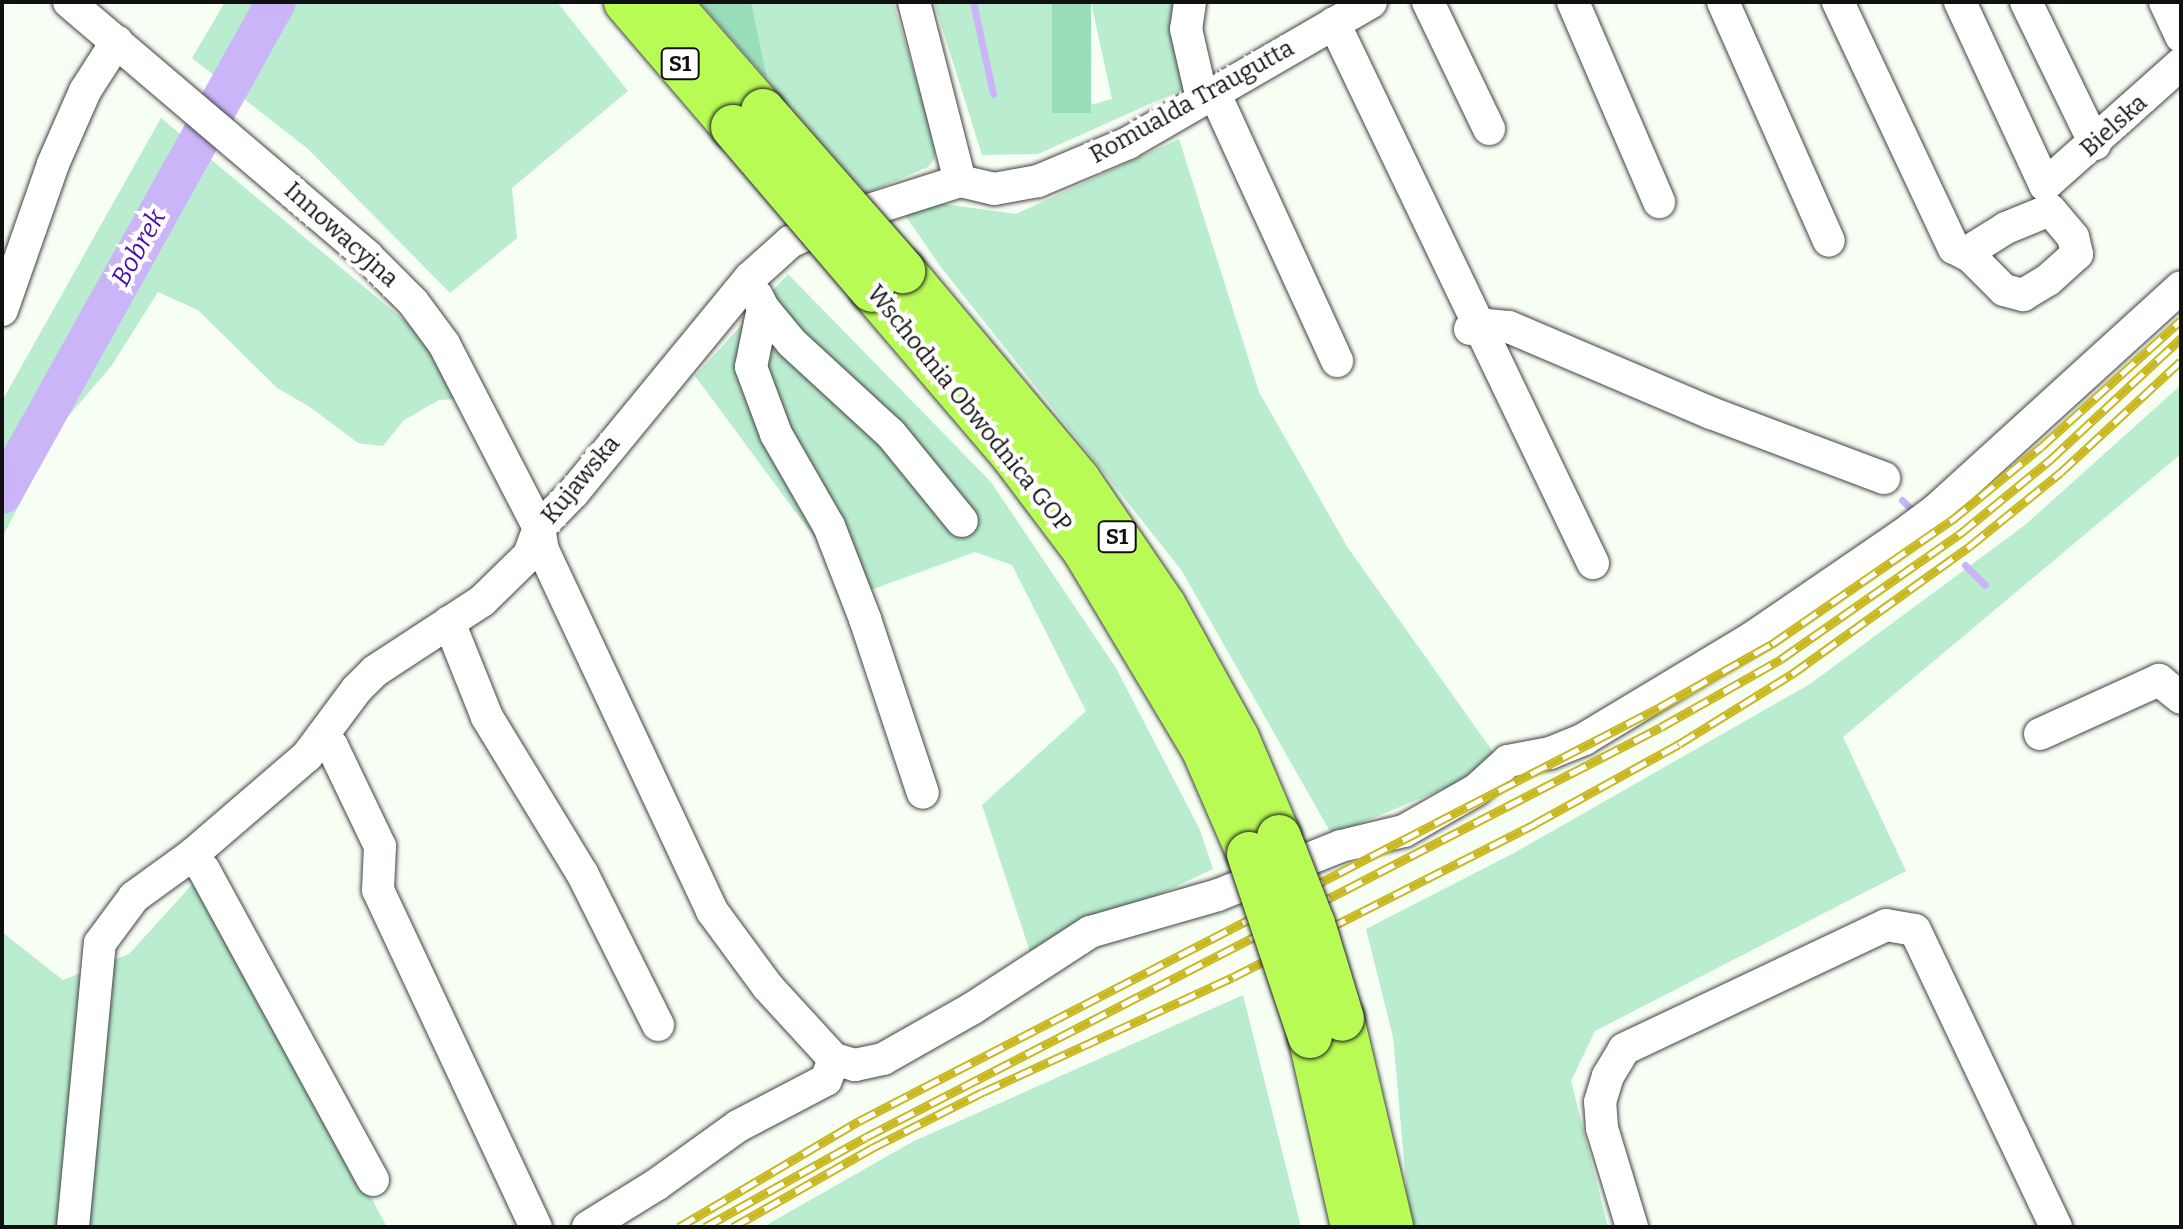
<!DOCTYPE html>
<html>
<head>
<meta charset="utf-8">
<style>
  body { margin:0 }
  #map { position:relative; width:2183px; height:1229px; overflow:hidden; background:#f7fff4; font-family:Bitter,serif }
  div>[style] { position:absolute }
  .green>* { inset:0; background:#baedcf }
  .forest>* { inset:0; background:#98debb; transform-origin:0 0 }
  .stream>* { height:7px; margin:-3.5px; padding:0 3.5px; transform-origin:3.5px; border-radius:3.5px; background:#cbb5f9 }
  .river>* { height:40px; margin:-20px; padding:0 20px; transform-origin:20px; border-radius:20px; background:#cbb5f9 }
  .roads { filter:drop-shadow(0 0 2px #434343) drop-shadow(0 0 2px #434343) }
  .minor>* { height:32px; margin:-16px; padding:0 16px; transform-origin:16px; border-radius:16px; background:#fff }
  .highway>* { height:44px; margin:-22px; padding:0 22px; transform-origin:22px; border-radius:22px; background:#b9fb55 }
  .rail>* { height:9px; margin-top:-4.5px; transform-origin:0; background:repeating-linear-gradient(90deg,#fff 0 18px,#c9b71f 0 36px); box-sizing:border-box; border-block:2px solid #c9b71f }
  .bridges { filter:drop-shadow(0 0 2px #212121) drop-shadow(0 0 2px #212121) }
  .highway-bridge>* { height:44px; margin:-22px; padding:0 22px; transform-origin:22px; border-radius:22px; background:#b9fb55 }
  span { translate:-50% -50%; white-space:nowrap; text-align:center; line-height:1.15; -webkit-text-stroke:8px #fff; paint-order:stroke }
  .shield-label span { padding:2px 6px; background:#fff; border:2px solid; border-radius:6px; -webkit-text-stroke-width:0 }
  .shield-label { font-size:22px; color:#101010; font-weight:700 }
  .street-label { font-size:24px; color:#101010 }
  .water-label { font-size:26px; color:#4b11ab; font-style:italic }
  .frame { position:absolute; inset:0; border:4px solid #101010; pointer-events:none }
</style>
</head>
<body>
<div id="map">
  <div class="green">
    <i style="clip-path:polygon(225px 2px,557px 2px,628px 91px,512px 188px,517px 238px,450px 293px,308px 149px,192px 58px)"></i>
    <i style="clip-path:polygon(700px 2px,893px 2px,935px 143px,935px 158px,928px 167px,867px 193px)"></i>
    <i style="clip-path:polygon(934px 2px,1052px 2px,1076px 109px,1112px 99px,1091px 2px,1180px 2px,1192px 85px,1038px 154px,982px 155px)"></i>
    <i style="clip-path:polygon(161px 118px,422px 335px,458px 399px,439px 400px,404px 420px,383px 446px,358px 443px,310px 407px,277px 388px,198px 310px,158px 292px,112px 365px,61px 425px,5px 532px,2px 546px,2px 401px)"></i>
    <i style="clip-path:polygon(1179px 139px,1259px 392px,1348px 548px,1496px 756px,1477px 775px,1332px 835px,1182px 571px,940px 266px,905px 215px,930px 202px,1016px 214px)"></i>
    <i style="clip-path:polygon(788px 274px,991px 482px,1116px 668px,1200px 830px,1213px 869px,1031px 955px,982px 805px,1086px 711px,1012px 565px,975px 552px,857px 595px,695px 376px)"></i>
    <i style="clip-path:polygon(2181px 385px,2181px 454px,1843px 737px,1906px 871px,1595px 1031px,1571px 1081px,1608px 1227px,1410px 1227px,1393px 1037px,1366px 929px,1512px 854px,1810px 684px,2025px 525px)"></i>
    <i style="clip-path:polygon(198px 878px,387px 1227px,2px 1227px,2px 932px,63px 980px,129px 954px)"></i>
    <i style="clip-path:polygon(1243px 995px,1301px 1227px,763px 1227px,912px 1142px)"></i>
  </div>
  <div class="forest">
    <i style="clip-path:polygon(700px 2px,751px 2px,767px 79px)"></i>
    <i style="left:1052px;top:2px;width:39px;height:111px"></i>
  </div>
  <div class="stream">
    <i style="left:973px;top:2px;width:94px;rotate:77.7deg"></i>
    <i style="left:1902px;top:500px;width:16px;rotate:45deg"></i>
    <i style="left:1965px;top:565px;width:28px;rotate:45deg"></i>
  </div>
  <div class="river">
    <i style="left:2px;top:494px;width:563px;rotate:-60.89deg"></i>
  </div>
  <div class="roads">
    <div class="minor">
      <i style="left:69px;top:2px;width:392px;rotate:40.4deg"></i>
      <i style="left:367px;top:256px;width:65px;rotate:45deg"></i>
      <i style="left:413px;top:302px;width:52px;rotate:53.6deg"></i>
      <i style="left:444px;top:344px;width:207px;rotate:62.7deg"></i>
      <i style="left:539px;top:528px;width:22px;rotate:80deg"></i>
      <i style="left:543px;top:550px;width:399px;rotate:64.9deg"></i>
      <i style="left:712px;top:911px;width:94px;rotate:53.6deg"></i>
      <i style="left:768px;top:987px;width:98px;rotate:47.5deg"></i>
      <i style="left:834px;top:1059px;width:22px;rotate:16deg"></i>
      <i style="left:855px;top:1065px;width:29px;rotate:-12deg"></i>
      <i style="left:883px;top:1059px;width:103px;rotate:-29.5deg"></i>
      <i style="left:973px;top:1008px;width:140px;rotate:-33deg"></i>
      <i style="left:1090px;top:932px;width:133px;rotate:-16.1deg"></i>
      <i style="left:1218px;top:895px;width:132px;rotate:-21.7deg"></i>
      <i style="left:1341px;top:846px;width:65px;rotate:-13.4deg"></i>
      <i style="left:1404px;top:831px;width:83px;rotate:-29.7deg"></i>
      <i style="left:1476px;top:790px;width:43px;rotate:-42.2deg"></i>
      <i style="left:1508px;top:761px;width:43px;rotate:-10.8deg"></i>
      <i style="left:1550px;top:753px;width:37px;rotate:-22deg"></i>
      <i style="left:1584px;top:739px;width:196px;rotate:-31deg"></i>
      <i style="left:1752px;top:638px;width:181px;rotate:-34.4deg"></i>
      <i style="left:1901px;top:536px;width:44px;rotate:-36.6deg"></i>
      <i style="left:1936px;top:510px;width:331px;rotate:-42.3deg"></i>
      <i style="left:914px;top:2px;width:185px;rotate:75.6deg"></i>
      <i style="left:1190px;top:2px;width:27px;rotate:98deg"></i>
      <i style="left:1186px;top:29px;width:72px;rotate:77.1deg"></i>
      <i style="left:1428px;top:2px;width:141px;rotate:64.3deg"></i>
      <i style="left:1573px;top:2px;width:218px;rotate:66.7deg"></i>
      <i style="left:1723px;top:2px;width:261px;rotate:66.1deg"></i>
      <i style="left:1838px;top:2px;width:272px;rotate:64.8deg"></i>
      <i style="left:1954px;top:248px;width:18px;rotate:27deg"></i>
      <i style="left:1970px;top:256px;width:48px;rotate:45deg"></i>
      <i style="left:2004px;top:290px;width:20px;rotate:15deg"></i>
      <i style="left:2023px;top:295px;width:29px;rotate:-31deg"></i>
      <i style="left:2048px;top:280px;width:39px;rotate:-42deg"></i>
      <i style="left:2077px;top:254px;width:17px;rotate:-103deg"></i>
      <i style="left:2073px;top:237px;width:35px;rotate:-130deg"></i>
      <i style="left:2050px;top:210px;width:48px;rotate:157.8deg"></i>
      <i style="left:2006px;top:228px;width:36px;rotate:148deg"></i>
      <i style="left:1976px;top:247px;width:11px;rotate:124deg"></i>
      <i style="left:1960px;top:2px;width:202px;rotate:65.1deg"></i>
      <i style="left:2045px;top:185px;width:182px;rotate:-41.7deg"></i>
      <i style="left:2026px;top:2px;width:158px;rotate:64.1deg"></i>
      <i style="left:2165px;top:2px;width:38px;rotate:65deg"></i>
      <i style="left:1334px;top:23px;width:599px;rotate:64.38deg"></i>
      <i style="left:1214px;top:92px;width:296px;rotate:65.4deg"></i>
      <i style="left:960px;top:181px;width:35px;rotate:13deg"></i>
      <i style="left:994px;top:189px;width:45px;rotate:-10.3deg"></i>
      <i style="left:1038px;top:181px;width:98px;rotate:-22.9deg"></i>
      <i style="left:1128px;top:143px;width:281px;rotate:-30.1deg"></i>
      <i style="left:757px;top:296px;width:13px;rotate:63deg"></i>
      <i style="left:763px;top:308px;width:45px;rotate:50.4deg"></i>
      <i style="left:792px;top:343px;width:134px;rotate:42.6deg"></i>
      <i style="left:891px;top:434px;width:112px;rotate:50.8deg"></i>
      <i style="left:763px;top:308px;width:60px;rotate:101.5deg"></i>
      <i style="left:751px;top:367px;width:72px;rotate:69.5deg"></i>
      <i style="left:776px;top:434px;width:106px;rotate:60.1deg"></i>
      <i style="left:829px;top:526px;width:100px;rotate:68.8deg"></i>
      <i style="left:865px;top:619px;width:183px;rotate:71.6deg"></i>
      <i style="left:2px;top:310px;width:155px;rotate:-70.7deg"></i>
      <i style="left:53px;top:164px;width:80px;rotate:-66.3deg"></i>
      <i style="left:85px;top:91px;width:59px;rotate:-57.4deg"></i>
      <i style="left:1470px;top:329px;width:9px;rotate:-32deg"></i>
      <i style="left:1478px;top:324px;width:31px;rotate:6deg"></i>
      <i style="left:1509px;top:327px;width:220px;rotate:23.1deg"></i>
      <i style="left:1711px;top:413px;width:185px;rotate:20.6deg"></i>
      <i style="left:449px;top:622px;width:102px;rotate:68.2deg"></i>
      <i style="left:487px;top:717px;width:183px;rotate:58.7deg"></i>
      <i style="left:582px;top:873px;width:170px;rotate:63.4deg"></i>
      <i style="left:2040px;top:734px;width:131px;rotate:-24.4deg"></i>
      <i style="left:2159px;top:680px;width:28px;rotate:39deg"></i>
      <i style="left:322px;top:736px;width:14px;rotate:45deg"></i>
      <i style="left:332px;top:746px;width:111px;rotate:64.4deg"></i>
      <i style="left:380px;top:846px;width:44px;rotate:92.6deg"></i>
      <i style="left:378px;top:890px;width:372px;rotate:64.9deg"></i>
      <i style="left:192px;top:855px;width:19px;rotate:51deg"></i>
      <i style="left:204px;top:870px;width:353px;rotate:61.4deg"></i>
      <i style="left:73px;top:1227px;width:285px;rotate:-84.6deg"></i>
      <i style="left:100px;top:943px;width:57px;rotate:-53.5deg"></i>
      <i style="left:134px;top:897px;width:72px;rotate:-35.9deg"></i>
      <i style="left:192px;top:855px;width:152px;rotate:-40.7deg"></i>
      <i style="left:307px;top:756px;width:84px;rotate:-53.3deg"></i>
      <i style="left:357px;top:689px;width:25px;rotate:-45deg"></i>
      <i style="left:375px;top:671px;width:128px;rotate:-33.2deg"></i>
      <i style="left:482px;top:601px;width:66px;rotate:-44.4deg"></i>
      <i style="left:529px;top:555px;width:29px;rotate:-70deg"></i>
      <i style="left:539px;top:528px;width:50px;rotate:-45.8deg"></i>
      <i style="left:574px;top:492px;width:277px;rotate:-50.6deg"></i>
      <i style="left:750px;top:278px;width:54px;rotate:-42deg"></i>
      <i style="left:790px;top:242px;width:56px;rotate:-24.3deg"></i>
      <i style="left:841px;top:219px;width:125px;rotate:-17.7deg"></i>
      <i style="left:588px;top:1227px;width:80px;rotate:-31.7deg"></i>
      <i style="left:656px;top:1185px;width:101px;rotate:-35.7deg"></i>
      <i style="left:738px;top:1126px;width:99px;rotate:-27.6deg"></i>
      <i style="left:826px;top:1080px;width:22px;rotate:-69deg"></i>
      <i style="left:1632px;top:1227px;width:103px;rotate:-106.9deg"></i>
      <i style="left:1602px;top:1128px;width:26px;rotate:-94deg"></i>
      <i style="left:1600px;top:1102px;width:27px;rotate:-73deg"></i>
      <i style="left:1608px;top:1076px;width:31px;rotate:-59deg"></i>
      <i style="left:1624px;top:1049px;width:290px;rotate:-25.3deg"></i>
      <i style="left:1886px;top:925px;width:29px;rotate:10deg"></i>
      <i style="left:1915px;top:930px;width:329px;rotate:64.6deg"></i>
    </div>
    <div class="highway">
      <i style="left:626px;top:2px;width:165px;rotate:49.4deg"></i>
      <i style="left:668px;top:2px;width:145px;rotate:48.9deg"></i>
      <i style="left:903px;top:271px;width:274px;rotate:50deg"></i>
      <i style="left:1079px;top:481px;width:151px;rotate:55.8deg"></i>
      <i style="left:1164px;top:606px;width:151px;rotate:61.1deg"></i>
      <i style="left:1237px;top:738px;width:108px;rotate:67deg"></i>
      <i style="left:872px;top:290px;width:216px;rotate:49.5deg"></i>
      <i style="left:1012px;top:454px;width:121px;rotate:53deg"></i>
      <i style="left:1085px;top:551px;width:230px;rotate:59.1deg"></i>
      <i style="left:1203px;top:748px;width:116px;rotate:66.5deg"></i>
      <i style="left:1342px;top:1019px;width:214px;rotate:76.7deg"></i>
      <i style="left:1310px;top:1036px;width:196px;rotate:77.3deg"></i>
    </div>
  </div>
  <div class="rail">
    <i style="left:679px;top:1227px;width:209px;rotate:-30.5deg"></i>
    <i style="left:859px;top:1121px;width:902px;rotate:-27.33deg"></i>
    <i style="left:1660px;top:707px;width:129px;rotate:-29.4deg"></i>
    <i style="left:1772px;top:644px;width:219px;rotate:-34.6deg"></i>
    <i style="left:1952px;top:520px;width:115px;rotate:-39.4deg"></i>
    <i style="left:2041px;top:447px;width:189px;rotate:-42.2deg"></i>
    <i style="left:705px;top:1227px;width:184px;rotate:-29.2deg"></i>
    <i style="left:866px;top:1137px;width:894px;rotate:-27.28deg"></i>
    <i style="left:1661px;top:727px;width:138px;rotate:-29.5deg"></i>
    <i style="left:1781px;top:659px;width:220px;rotate:-35deg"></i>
    <i style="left:1961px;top:533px;width:117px;rotate:-39.4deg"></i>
    <i style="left:2051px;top:459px;width:178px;rotate:-42.9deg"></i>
    <i style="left:733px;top:1227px;width:160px;rotate:-29.6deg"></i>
    <i style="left:872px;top:1148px;width:124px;rotate:-26.8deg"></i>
    <i style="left:983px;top:1092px;width:275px;rotate:-24.7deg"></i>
    <i style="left:1233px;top:977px;width:340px;rotate:-26.9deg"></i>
    <i style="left:1536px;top:823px;width:163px;rotate:-28.9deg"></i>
    <i style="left:1679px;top:744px;width:133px;rotate:-31.8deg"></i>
    <i style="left:1792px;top:674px;width:219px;rotate:-35.7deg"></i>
    <i style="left:1970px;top:546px;width:117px;rotate:-39.1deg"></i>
    <i style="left:2061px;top:472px;width:163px;rotate:-42.8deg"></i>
  </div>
  <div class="bridges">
    <div class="highway-bridge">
      <i style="left:763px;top:111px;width:213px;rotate:48.8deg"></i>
      <i style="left:733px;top:127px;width:214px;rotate:49.5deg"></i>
      <i style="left:1279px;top:837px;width:93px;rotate:68.7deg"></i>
      <i style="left:1313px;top:924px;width:99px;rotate:73deg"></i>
      <i style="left:1249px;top:854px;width:192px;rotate:71.5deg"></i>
    </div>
  </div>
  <div class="shield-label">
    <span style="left:680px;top:64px">S1</span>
    <span style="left:1117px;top:537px">S1</span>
  </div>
  <div class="street-label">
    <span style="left:1192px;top:102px;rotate:-29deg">Romualda Traugutta</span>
    <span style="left:2114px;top:126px;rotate:-42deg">Bielska</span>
    <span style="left:341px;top:235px;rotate:42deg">Innowacyjna</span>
    <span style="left:969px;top:409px;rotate:51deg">Wschodnia Obwodnica GOP</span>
    <span style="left:581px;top:480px;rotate:-50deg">Kujawska</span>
  </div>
  <div class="water-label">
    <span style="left:139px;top:248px;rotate:-61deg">Bobrek</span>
  </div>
  <div class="frame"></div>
</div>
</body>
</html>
